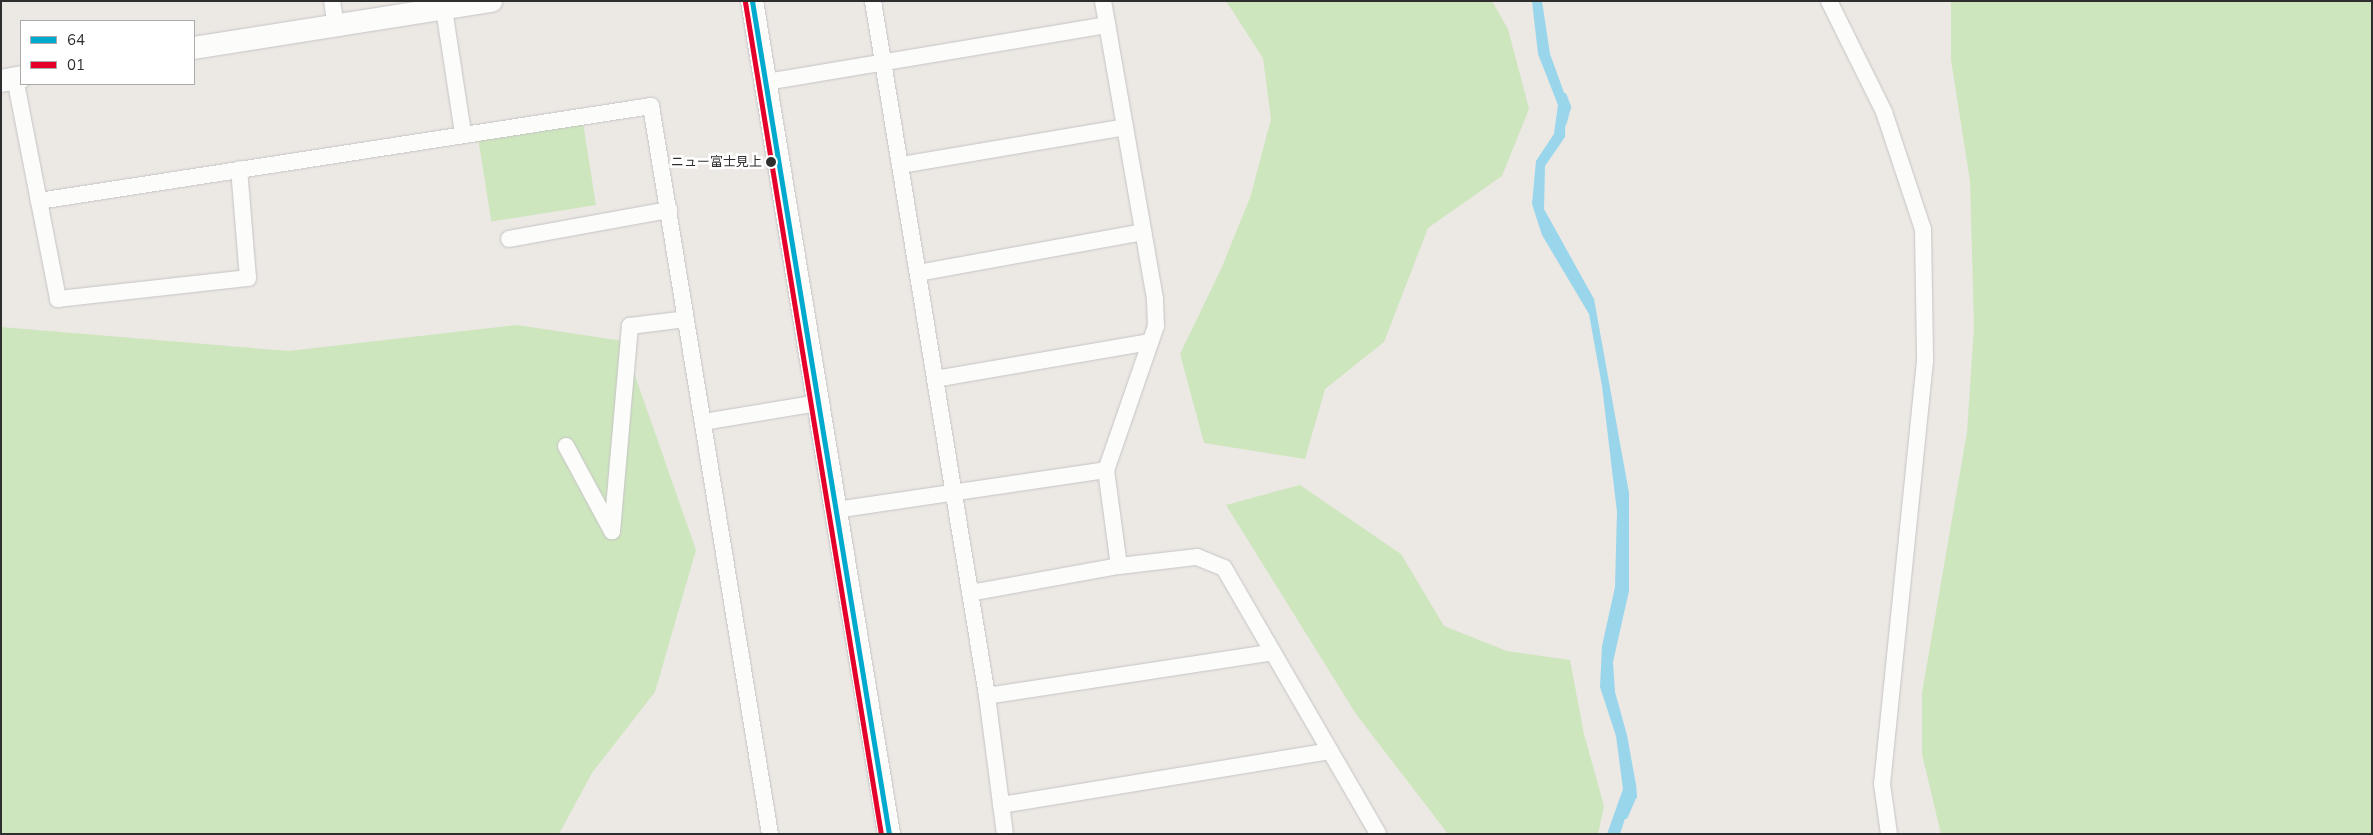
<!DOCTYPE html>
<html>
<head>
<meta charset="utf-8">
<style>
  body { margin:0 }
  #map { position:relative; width:2373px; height:835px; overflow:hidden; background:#ece8e4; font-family:"Nunito Sans","Noto Sans JP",sans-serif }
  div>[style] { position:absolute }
  .green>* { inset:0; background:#cee6be; transform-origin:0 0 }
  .water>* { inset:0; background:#99d6ec }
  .stream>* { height:6px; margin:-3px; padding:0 3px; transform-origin:3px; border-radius:3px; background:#99d6ec }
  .roads { filter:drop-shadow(0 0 1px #c5c4c5) drop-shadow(0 0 1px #c5c4c5) }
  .street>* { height:16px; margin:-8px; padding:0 8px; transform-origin:8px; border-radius:8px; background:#fcfcfb }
  .secondary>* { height:22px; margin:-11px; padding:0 11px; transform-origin:11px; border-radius:11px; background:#fcfcfb }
  .bus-1>* { height:5px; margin:-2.5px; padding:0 2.5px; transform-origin:2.5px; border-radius:2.5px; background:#00a9ce }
  .bus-2>* { height:5px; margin:-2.5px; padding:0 2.5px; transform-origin:2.5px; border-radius:2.5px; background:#e4002b }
  .dots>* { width:14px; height:14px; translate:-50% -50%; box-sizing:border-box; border:2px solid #fff; border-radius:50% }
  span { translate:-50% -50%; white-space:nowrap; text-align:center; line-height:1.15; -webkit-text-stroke:5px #fff; paint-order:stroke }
  .bus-label { font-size:13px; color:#2e2e2e }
  .right { translate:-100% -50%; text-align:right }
  .frame { position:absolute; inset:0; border:2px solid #2e2e2e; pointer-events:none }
  .legend { position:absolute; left:20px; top:20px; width:175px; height:65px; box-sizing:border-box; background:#fff; border:1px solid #ababab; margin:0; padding:6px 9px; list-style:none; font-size:15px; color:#2e2e2e }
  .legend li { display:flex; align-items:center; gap:10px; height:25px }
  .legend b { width:25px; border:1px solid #ababab }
</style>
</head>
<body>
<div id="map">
  <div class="green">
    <i style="clip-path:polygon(1226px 1px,1492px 1px,1508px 29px,1529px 109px,1502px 176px,1428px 228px,1384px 342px,1325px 389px,1305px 459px,1204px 443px,1180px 354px,1221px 269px,1250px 198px,1271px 119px,1263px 58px)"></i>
    <i style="clip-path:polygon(1951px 1px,2372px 1px,2372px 834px,1941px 834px,1922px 754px,1922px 693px,1967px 432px,1974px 326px,1970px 181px,1951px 60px)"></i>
    <i style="left:583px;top:123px;width:83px;height:106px;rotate:81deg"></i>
    <i style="clip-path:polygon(517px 325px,623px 341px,696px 550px,655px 692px,592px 773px,559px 834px,1px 834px,1px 327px,288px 351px)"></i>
    <i style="clip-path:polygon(1300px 485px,1401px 554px,1444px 626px,1507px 651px,1570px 660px,1584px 734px,1604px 806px,1598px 834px,1448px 834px,1356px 714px,1226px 505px)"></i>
  </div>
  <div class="water">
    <i style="clip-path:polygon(1532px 1px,1542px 1px,1550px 54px,1566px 98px,1565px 137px,1545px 166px,1544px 209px,1594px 299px,1629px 493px,1629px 591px,1613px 662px,1615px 692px,1627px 735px,1636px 785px,1620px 834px,1607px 834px,1623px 789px,1616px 736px,1600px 687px,1602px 646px,1615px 587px,1617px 512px,1602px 386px,1589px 314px,1542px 235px,1532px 204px,1536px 161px,1554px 134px,1558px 105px,1538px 54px)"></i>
  </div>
  <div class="stream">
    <i style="left:1564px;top:96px;width:12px;rotate:70deg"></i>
    <i style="left:1568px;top:107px;width:16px;rotate:105deg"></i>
    <i style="left:1625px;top:816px;width:22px;rotate:-66deg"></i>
    <i style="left:1634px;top:796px;width:11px;rotate:-95deg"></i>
  </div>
  <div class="roads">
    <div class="street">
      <i style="left:332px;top:1px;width:24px;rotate:81deg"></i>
      <i style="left:873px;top:1px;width:704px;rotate:80.68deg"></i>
      <i style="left:987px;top:696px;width:139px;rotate:82.6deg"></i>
      <i style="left:1103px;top:1px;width:303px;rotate:80.1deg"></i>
      <i style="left:1155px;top:299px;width:27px;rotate:88deg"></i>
      <i style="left:1156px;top:326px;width:152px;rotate:109.1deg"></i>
      <i style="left:1106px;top:470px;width:97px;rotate:82.3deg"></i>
      <i style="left:1829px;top:1px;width:124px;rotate:63.6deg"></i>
      <i style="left:1884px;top:112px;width:123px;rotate:71.6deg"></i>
      <i style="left:1923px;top:229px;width:132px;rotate:89.1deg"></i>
      <i style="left:1925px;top:361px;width:425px;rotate:95.8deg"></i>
      <i style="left:1882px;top:784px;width:50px;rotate:82deg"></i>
      <i style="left:444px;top:9px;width:125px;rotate:81.3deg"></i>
      <i style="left:15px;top:78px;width:125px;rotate:79deg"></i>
      <i style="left:39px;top:201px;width:619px;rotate:-8.82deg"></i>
      <i style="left:651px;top:106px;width:738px;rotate:80.72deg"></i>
      <i style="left:766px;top:82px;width:346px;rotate:-9.5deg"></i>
      <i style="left:901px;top:165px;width:227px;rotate:-9.6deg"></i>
      <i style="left:39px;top:201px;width:100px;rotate:79deg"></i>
      <i style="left:58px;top:299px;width:191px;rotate:-6.3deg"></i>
      <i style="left:248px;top:278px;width:109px;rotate:-94.7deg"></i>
      <i style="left:509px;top:239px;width:163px;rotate:-10.3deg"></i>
      <i style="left:918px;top:273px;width:229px;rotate:-10.3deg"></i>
      <i style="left:935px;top:379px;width:218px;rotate:-9.8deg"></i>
      <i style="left:703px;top:422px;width:117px;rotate:-9.4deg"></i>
      <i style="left:566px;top:446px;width:97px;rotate:61.6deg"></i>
      <i style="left:612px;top:531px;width:206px;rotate:-85deg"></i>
      <i style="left:630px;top:326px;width:56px;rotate:-7.1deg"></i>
      <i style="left:836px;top:510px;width:273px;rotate:-8.4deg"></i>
      <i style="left:970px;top:593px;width:151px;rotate:-10.3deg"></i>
      <i style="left:1119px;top:566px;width:79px;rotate:-6.6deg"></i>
      <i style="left:1197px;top:557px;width:29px;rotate:22deg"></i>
      <i style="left:1224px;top:568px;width:307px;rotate:59.9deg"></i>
      <i style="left:987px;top:696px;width:289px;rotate:-8.7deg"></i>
      <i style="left:1001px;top:805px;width:333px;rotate:-9.3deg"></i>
    </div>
    <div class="secondary">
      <i style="left:752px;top:1px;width:844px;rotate:80.66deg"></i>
      <i style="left:194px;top:48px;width:301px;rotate:-9deg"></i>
      <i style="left:1px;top:81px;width:20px;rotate:-11deg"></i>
    </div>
  </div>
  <div class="bus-1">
    <i style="left:752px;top:1px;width:844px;rotate:80.66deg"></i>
  </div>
  <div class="bus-2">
    <i style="left:745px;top:2px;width:843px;rotate:80.72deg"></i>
  </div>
  <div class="dots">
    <i style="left:771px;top:162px;background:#2e2e2e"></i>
  </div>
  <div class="bus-label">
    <span class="right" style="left:762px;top:162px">ニュー富士見上</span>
  </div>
  <div class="frame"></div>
  <ul class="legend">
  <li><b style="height:6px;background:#00a9ce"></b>64</li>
  <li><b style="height:6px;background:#e4002b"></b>01</li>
  </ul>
</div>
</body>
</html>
